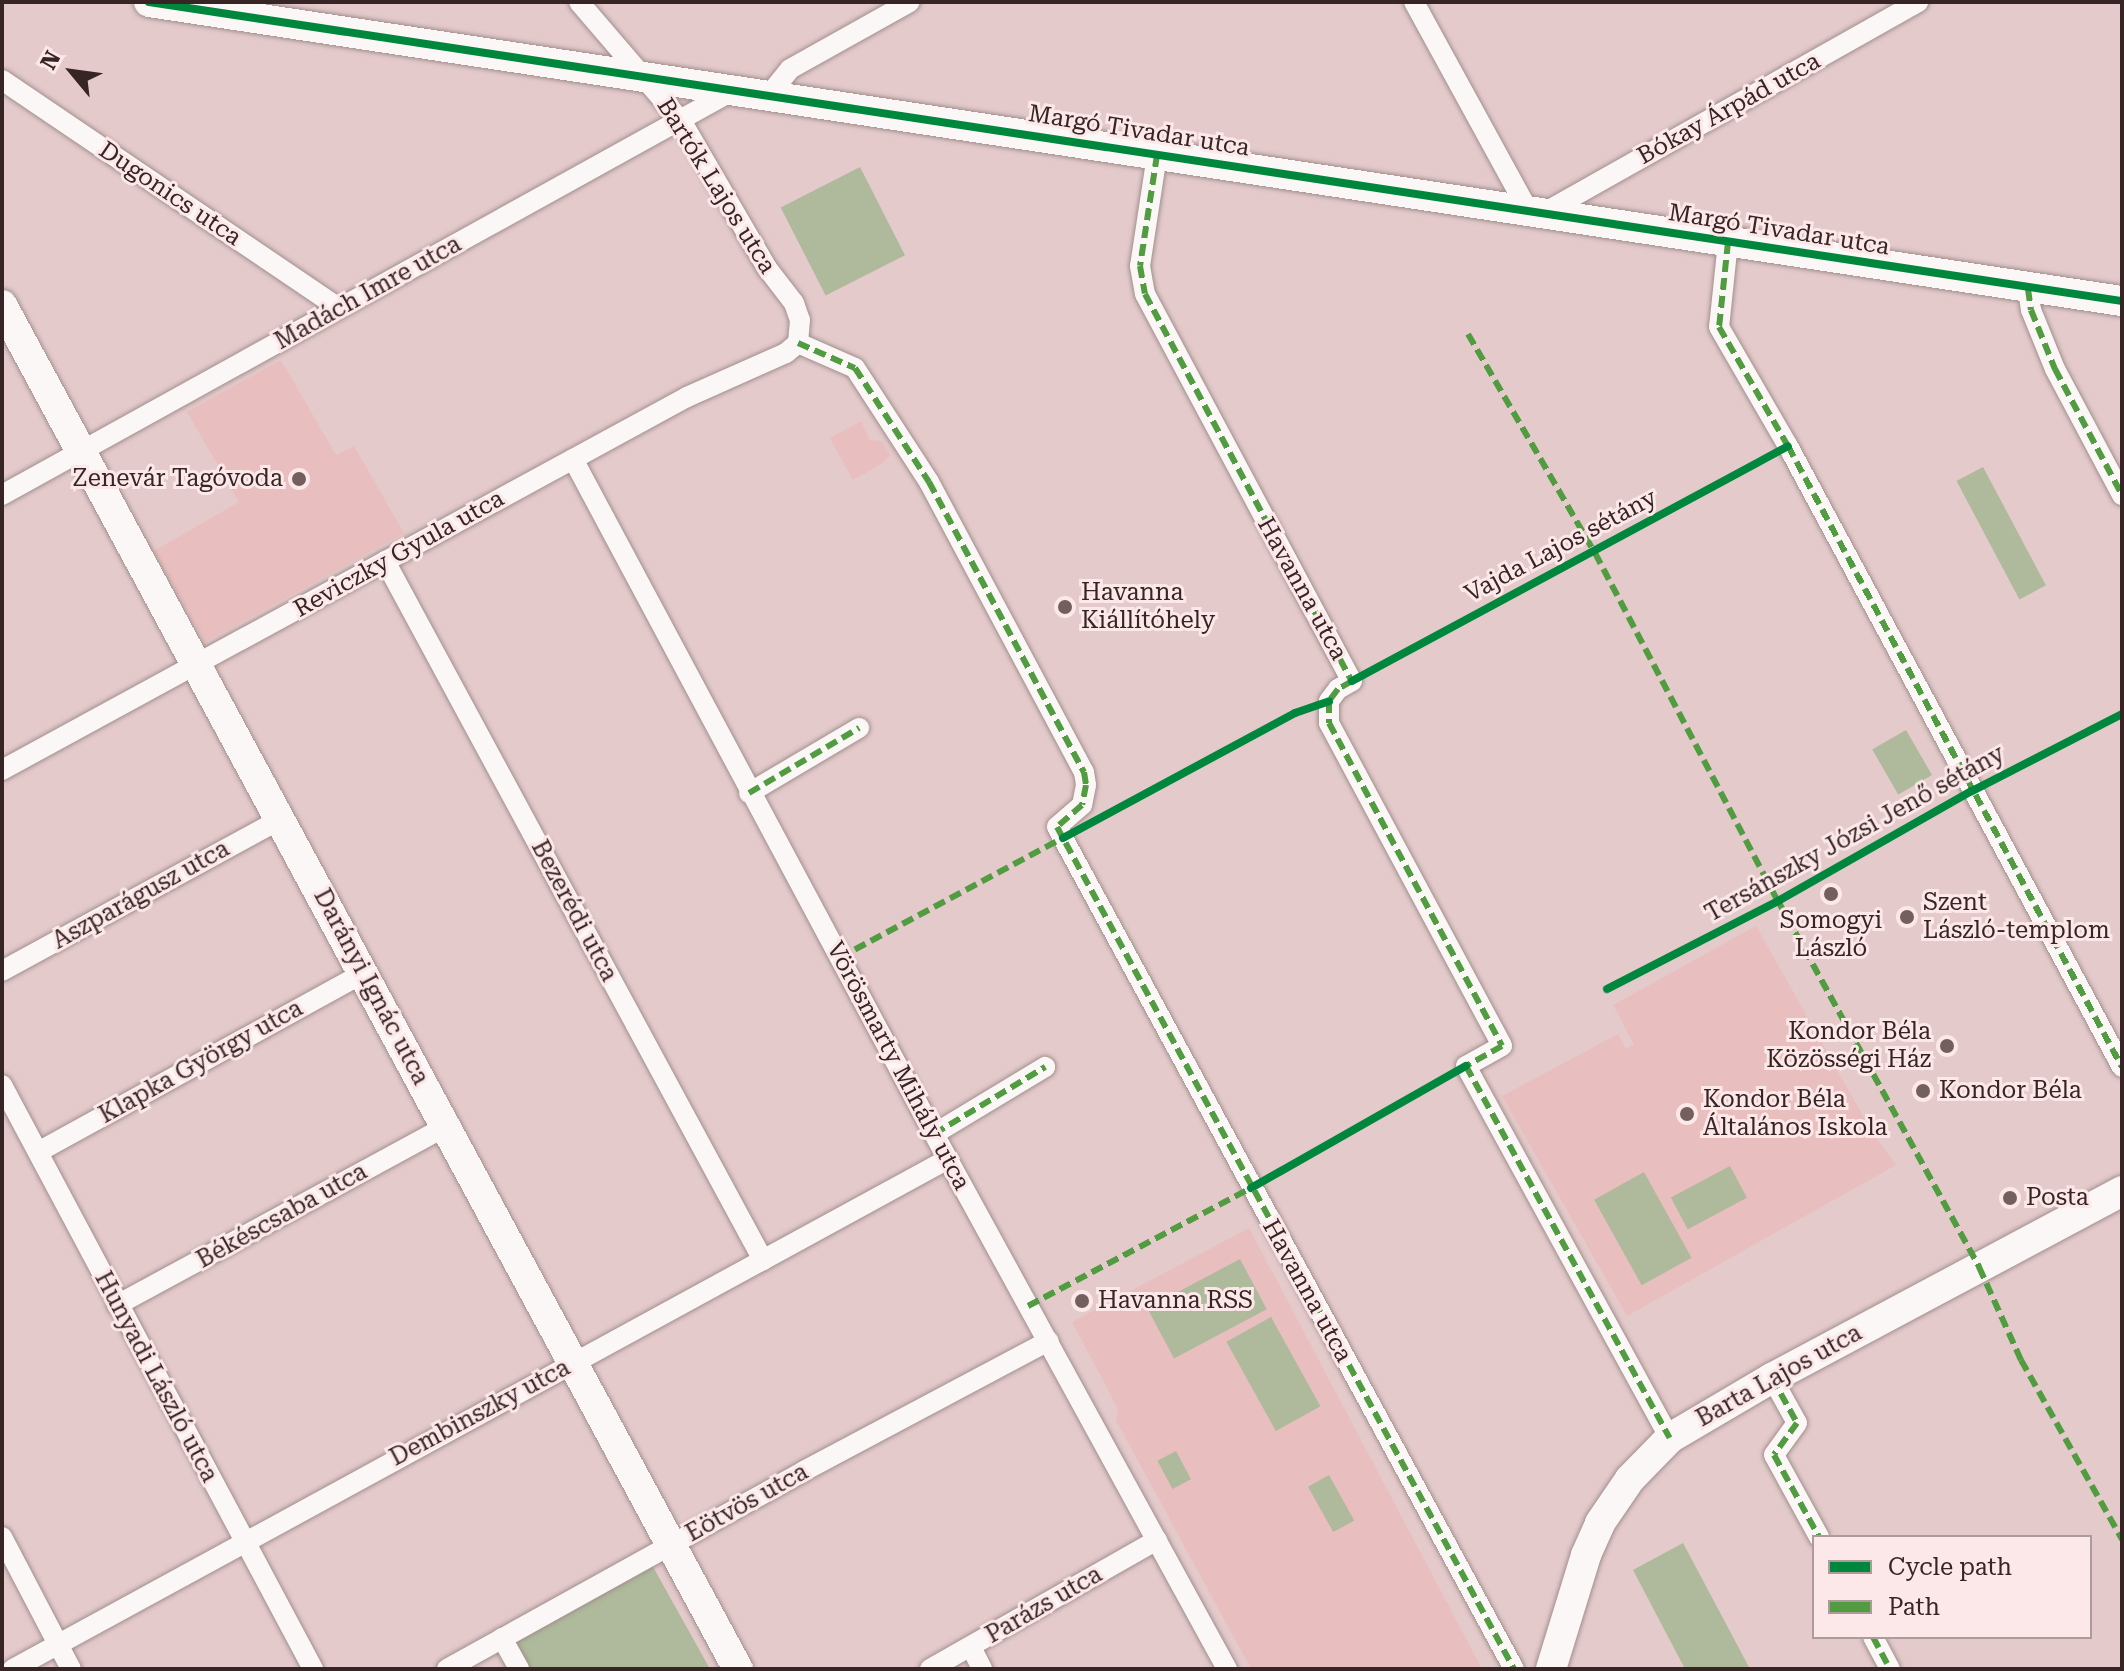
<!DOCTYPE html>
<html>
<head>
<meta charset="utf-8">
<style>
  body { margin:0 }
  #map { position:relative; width:2124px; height:1671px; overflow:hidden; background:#e4caca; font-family:"Roboto Serif",serif }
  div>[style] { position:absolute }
  .built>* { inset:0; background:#e9bebe }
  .green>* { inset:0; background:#aeba9b; transform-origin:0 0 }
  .roads { filter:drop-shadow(0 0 2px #a18e8e) drop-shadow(0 0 2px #a18e8e) }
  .street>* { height:20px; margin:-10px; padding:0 10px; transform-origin:10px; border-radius:10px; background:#fbf7f7 }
  .secondary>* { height:30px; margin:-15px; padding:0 15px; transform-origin:15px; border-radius:15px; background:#fbf7f7 }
  .quiet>* { height:6px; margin-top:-3px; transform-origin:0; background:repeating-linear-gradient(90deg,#519b40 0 12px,transparent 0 18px) }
  .cycleway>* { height:8px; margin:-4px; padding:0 4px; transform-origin:4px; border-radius:4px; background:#00873e }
  .dots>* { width:22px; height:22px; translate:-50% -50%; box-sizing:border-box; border:4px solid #fce8e8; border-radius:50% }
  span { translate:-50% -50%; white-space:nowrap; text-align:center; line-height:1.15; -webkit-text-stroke:6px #fce8e8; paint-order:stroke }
  .street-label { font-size:24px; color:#372525 }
  .poi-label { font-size:24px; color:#372525 }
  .right { translate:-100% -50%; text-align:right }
  .left { translate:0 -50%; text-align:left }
  .frame { position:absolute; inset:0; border:4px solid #372525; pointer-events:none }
  .legend { position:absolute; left:1812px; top:1535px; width:280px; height:104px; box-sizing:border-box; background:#fce8e8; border:2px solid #ad9a9a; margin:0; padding:10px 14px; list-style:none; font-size:24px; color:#372525 }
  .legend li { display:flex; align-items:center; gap:16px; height:40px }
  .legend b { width:40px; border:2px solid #ad9a9a }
  .north { position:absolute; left:32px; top:32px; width:80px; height:80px; -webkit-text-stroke:6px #fce8e8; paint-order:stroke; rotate:299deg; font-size:22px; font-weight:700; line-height:32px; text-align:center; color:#372525 }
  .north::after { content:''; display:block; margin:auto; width:28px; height:36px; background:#372525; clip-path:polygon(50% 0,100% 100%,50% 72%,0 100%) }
</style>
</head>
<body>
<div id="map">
  <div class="built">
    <i style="clip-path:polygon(281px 360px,336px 455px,354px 446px,404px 533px,205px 642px,154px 551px,239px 502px,187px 412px)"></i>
    <i style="clip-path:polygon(861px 421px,870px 440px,882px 441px,890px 455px,883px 463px,853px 480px,830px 438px)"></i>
    <i style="clip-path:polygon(1756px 926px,1872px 1132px,1896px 1165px,1627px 1316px,1502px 1096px,1618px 1034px,1626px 1049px,1634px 1044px,1613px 1005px)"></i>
    <i style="clip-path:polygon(1249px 1228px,1482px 1669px,1251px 1669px,1116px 1420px,1118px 1409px,1072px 1322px)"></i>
  </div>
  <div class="green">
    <i style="left:860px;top:167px;width:99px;height:89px;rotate:63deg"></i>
    <i style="left:1983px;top:467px;width:134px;height:30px;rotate:62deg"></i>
    <i style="left:1906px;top:730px;width:52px;height:39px;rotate:60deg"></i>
    <i style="left:1730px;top:1166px;width:36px;height:67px;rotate:62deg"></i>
    <i style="left:1644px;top:1172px;width:98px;height:57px;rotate:61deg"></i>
    <i style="left:1240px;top:1259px;width:57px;height:105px;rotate:62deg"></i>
    <i style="left:1271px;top:1317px;width:102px;height:51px;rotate:61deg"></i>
    <i style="left:1176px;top:1451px;width:32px;height:21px;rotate:62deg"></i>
    <i style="left:1329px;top:1475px;width:52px;height:24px;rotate:61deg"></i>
    <i style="clip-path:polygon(1683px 1543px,1750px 1669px,1685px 1669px,1633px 1570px)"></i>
    <i style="clip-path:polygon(652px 1565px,710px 1669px,529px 1669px,514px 1641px)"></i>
  </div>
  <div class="roads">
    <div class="street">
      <i style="left:579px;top:2px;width:158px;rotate:49.4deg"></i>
      <i style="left:682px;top:122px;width:169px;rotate:59.8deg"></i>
      <i style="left:767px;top:268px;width:44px;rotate:52.4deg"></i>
      <i style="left:794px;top:303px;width:18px;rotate:71deg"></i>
      <i style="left:800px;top:320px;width:23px;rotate:95deg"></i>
      <i style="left:1414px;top:2px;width:242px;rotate:61.3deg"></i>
      <i style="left:2px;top:80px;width:407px;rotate:34.1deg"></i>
      <i style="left:769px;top:95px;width:33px;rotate:-51deg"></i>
      <i style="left:790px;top:69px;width:137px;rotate:-29.2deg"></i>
      <i style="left:1157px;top:155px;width:112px;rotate:98.7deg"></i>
      <i style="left:1140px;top:266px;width:28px;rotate:80deg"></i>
      <i style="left:1145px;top:294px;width:439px;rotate:61.9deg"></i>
      <i style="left:1352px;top:681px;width:16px;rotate:150deg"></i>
      <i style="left:1338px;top:689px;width:15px;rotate:127deg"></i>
      <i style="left:1329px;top:701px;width:22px;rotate:90deg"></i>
      <i style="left:1329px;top:723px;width:366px;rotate:61.8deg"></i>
      <i style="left:1502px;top:1046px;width:41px;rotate:150.9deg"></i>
      <i style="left:1466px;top:1066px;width:424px;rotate:61.3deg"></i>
      <i style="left:1542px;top:214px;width:432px;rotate:-29.4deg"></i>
      <i style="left:1728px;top:242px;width:85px;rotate:96deg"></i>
      <i style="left:1719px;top:327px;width:138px;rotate:59.9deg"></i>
      <i style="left:1788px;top:446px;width:705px;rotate:61.73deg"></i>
      <i style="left:2028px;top:289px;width:21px;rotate:82deg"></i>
      <i style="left:2031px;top:310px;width:64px;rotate:67.9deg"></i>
      <i style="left:2055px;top:369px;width:143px;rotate:62deg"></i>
      <i style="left:798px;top:343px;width:62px;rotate:23.7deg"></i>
      <i style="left:855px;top:368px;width:136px;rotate:57deg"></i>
      <i style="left:929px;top:482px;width:329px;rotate:61.9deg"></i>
      <i style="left:1084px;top:772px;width:13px;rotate:81deg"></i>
      <i style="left:1086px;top:785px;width:20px;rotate:101deg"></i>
      <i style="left:1082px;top:805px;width:33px;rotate:139deg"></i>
      <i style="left:1057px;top:827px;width:958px;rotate:61.51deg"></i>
      <i style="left:573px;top:459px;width:765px;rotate:61.86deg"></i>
      <i style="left:934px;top:1134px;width:610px;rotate:61.29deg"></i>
      <i style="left:2px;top:495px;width:837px;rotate:-28.95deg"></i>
      <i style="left:385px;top:561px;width:795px;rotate:61.6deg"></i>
      <i style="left:2px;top:770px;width:780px;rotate:-28.57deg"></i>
      <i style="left:687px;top:397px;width:108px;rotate:-24deg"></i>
      <i style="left:786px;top:353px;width:16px;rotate:-40deg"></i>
      <i style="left:749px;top:793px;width:128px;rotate:-30.6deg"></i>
      <i style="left:2px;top:971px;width:318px;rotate:-28.6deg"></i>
      <i style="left:2px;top:1085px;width:662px;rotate:61.96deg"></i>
      <i style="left:934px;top:1134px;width:130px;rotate:-31.1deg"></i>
      <i style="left:38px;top:1152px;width:372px;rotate:-28.8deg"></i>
      <i style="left:117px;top:1305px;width:375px;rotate:-28.5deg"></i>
      <i style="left:1772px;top:1378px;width:51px;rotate:60.9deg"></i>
      <i style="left:1797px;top:1423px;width:39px;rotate:126deg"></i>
      <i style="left:1774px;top:1455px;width:94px;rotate:61.2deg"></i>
      <i style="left:2px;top:1537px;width:149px;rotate:62.4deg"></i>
      <i style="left:1873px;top:1637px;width:36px;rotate:62deg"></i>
      <i style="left:502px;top:1638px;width:35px;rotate:61deg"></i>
      <i style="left:971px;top:1647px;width:25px;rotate:63deg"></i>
      <i style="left:13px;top:1669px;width:1065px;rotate:-28.61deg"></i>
      <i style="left:447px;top:1669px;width:408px;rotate:-29deg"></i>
      <i style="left:804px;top:1471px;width:277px;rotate:-28deg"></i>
      <i style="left:930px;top:1669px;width:261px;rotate:-29.6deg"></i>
    </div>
    <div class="secondary">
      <i style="left:149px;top:2px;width:1996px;rotate:8.62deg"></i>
      <i style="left:2px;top:305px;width:1550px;rotate:61.65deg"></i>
      <i style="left:1551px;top:1669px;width:119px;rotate:-72.9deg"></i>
      <i style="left:1586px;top:1555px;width:35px;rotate:-66deg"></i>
      <i style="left:1600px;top:1523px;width:53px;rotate:-55.7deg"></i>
      <i style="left:1630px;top:1479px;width:57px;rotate:-45.7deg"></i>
      <i style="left:1670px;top:1438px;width:118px;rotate:-30.5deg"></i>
      <i style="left:1772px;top:1378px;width:397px;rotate:-28.1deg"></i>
    </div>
  </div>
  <div class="quiet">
    <i style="left:1157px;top:155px;width:112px;rotate:98.7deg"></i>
    <i style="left:1140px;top:266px;width:28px;rotate:80deg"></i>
    <i style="left:1145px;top:294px;width:439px;rotate:61.9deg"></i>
    <i style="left:1352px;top:681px;width:16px;rotate:150deg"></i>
    <i style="left:1338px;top:689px;width:15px;rotate:127deg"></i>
    <i style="left:1329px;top:701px;width:22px;rotate:90deg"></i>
    <i style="left:1329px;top:723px;width:366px;rotate:61.8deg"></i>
    <i style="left:1502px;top:1046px;width:41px;rotate:150.9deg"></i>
    <i style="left:1466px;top:1066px;width:424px;rotate:61.3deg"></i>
    <i style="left:1728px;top:242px;width:85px;rotate:96deg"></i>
    <i style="left:1719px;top:327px;width:138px;rotate:59.9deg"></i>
    <i style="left:1788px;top:446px;width:705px;rotate:61.73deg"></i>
    <i style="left:2028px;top:289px;width:21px;rotate:82deg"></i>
    <i style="left:2031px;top:310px;width:64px;rotate:67.9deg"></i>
    <i style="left:2055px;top:369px;width:143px;rotate:62deg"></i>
    <i style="left:1468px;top:334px;width:253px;rotate:59.9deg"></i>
    <i style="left:1595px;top:553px;width:393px;rotate:62.3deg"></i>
    <i style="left:1778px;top:901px;width:418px;rotate:61.2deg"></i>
    <i style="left:1979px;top:1267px;width:102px;rotate:65.7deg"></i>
    <i style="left:2021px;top:1360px;width:206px;rotate:60.6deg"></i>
    <i style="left:798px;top:343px;width:62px;rotate:23.7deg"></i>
    <i style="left:855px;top:368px;width:136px;rotate:57deg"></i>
    <i style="left:929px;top:482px;width:329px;rotate:61.9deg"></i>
    <i style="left:1084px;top:772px;width:13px;rotate:81deg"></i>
    <i style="left:1086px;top:785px;width:20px;rotate:101deg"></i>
    <i style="left:1082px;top:805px;width:33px;rotate:139deg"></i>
    <i style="left:1057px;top:827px;width:958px;rotate:61.51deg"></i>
    <i style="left:749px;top:793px;width:128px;rotate:-30.6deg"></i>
    <i style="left:839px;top:958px;width:254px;rotate:-28.2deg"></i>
    <i style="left:934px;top:1134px;width:130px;rotate:-31.1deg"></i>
    <i style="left:1028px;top:1306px;width:252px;rotate:-27.9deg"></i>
    <i style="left:1772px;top:1378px;width:51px;rotate:60.9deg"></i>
    <i style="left:1797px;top:1423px;width:39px;rotate:126deg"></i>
    <i style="left:1774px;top:1455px;width:94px;rotate:61.2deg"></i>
    <i style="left:1873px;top:1637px;width:36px;rotate:62deg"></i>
  </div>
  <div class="cycleway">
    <i style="left:149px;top:2px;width:1996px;rotate:8.62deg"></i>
    <i style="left:1352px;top:681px;width:495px;rotate:-28.3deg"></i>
    <i style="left:1063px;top:838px;width:264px;rotate:-28.3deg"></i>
    <i style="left:1295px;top:713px;width:36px;rotate:-19deg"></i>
    <i style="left:1607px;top:989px;width:192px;rotate:-27.2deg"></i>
    <i style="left:1778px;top:901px;width:223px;rotate:-29.6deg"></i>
    <i style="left:1972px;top:791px;width:169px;rotate:-27.2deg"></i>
    <i style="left:1251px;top:1188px;width:247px;rotate:-29.6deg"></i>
  </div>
  <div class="dots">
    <i style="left:299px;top:479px;background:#745f5f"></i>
    <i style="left:1065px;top:607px;background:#745f5f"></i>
    <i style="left:1831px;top:894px;background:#745f5f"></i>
    <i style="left:1907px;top:917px;background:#745f5f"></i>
    <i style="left:1947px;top:1046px;background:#745f5f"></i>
    <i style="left:1923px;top:1091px;background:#745f5f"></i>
    <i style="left:1687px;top:1114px;background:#745f5f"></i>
    <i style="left:2010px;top:1198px;background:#745f5f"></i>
    <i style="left:1082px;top:1301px;background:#745f5f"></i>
  </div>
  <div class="street-label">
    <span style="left:1729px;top:109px;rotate:-29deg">Bókay Árpád utca</span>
    <span style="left:1139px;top:131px;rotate:9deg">Margó Tivadar utca</span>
    <span style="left:716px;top:186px;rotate:58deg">Bartók Lajos utca</span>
    <span style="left:170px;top:194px;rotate:34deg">Dugonics utca</span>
    <span style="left:1779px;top:230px;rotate:9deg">Margó Tivadar utca</span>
    <span style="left:368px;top:293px;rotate:-29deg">Madách Imre utca</span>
    <span style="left:1561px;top:546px;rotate:-28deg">Vajda Lajos sétány</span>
    <span style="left:399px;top:554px;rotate:-29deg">Reviczky Gyula utca</span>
    <span style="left:1302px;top:589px;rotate:61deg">Havanna utca</span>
    <span style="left:1855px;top:834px;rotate:-29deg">Tersánszky Józsi Jenő sétány</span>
    <span style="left:141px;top:895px;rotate:-29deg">Aszparágusz utca</span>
    <span style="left:574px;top:911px;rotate:62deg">Bezerédi utca</span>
    <span style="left:371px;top:987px;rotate:62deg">Darányi Ignác utca</span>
    <span style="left:201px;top:1062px;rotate:-29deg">Klapka György utca</span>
    <span style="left:898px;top:1066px;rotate:62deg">Vörösmarty Mihály utca</span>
    <span style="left:282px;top:1216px;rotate:-29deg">Békéscsaba utca</span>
    <span style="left:1307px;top:1291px;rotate:61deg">Havanna utca</span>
    <span style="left:1779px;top:1376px;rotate:-29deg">Barta Lajos utca</span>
    <span style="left:156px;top:1377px;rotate:62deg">Hunyadi László utca</span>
    <span style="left:480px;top:1413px;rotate:-28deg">Dembinszky utca</span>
    <span style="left:747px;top:1503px;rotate:-29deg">Eötvös utca</span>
    <span style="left:1044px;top:1605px;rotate:-30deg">Parázs utca</span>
  </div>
  <div class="poi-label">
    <span class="right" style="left:283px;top:479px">Zenevár Tagóvoda</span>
    <span class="left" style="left:1081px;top:607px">Havanna<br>Kiállítóhely</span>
    <span class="left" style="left:1923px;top:917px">Szent<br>László-templom</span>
    <span style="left:1831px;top:935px">Somogyi<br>László</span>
    <span class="right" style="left:1931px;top:1046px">Kondor Béla<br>Közösségi Ház</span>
    <span class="left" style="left:1939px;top:1091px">Kondor Béla</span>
    <span class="left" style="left:1703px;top:1114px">Kondor Béla<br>Általános Iskola</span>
    <span class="left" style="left:2026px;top:1198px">Posta</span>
    <span class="left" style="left:1098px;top:1301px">Havanna RSS</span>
  </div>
  <div class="frame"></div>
  <ul class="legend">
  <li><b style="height:10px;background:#00873e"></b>Cycle path</li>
  <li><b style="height:10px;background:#519b40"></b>Path</li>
  </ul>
  <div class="north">N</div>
</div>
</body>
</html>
